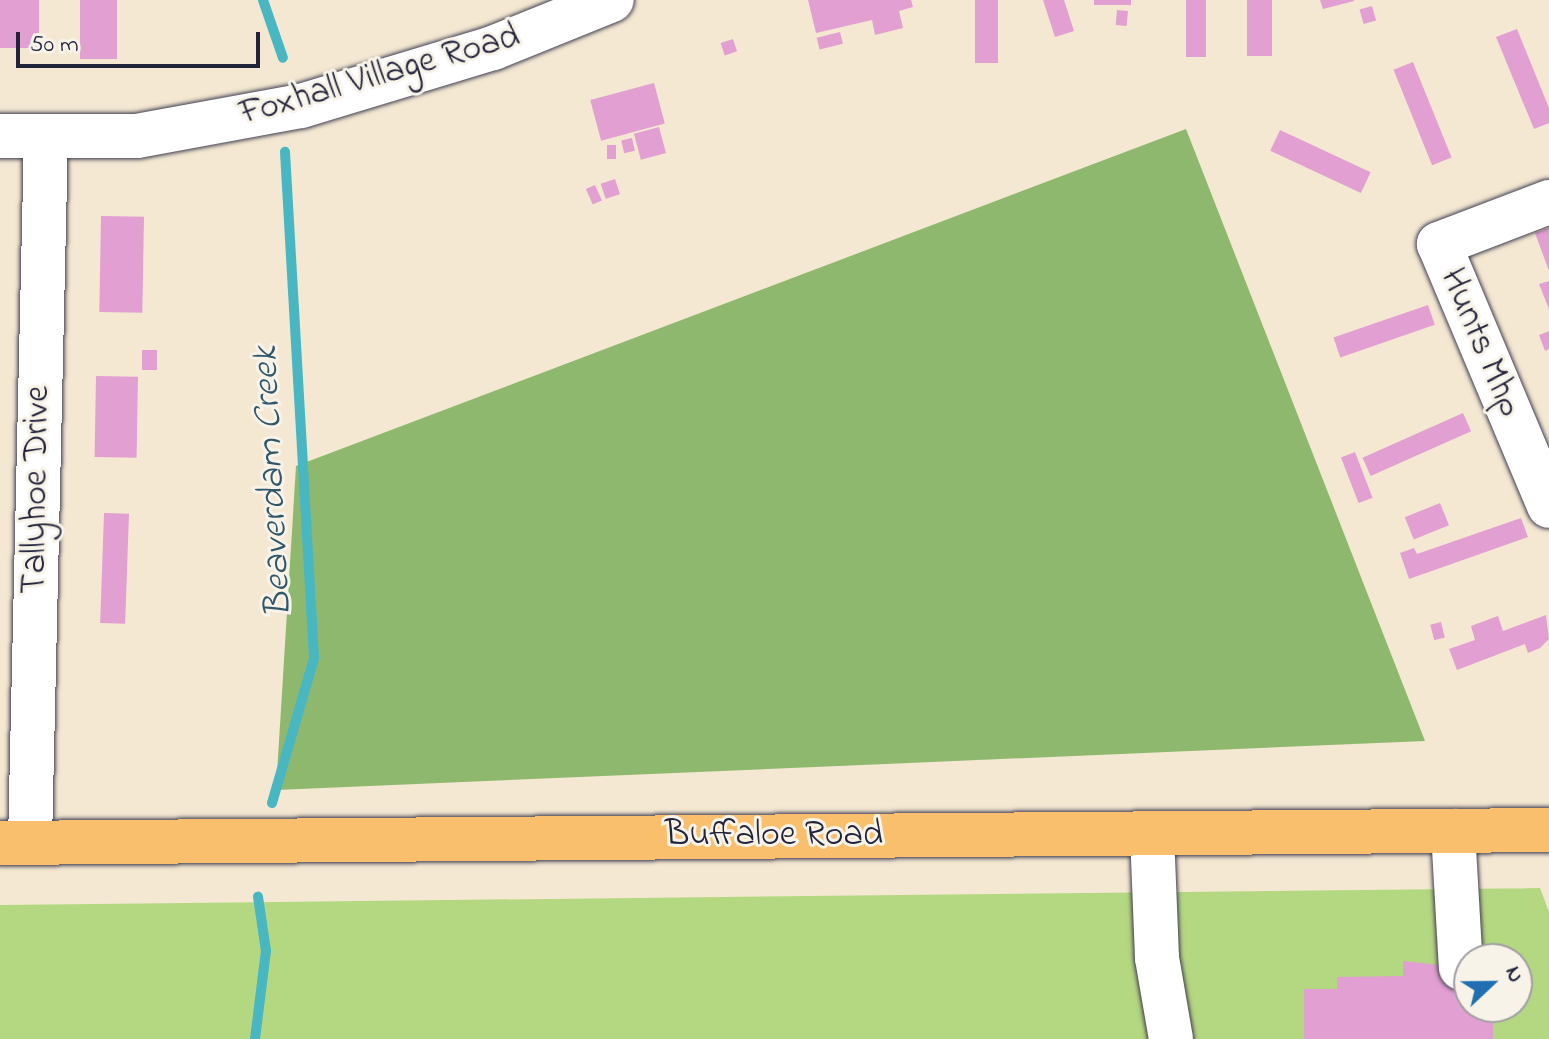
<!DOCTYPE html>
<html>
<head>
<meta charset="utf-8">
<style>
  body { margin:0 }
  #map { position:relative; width:1549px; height:1039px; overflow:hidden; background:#f4e8d2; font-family:"Indie Flower",sans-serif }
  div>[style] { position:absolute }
  .green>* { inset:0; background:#b4d881 }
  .forest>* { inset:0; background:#8fb86f }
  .stream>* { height:10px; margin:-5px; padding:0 5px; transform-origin:5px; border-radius:5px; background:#49b7c2 }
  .building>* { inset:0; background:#e29fd2; transform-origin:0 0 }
  .roads { filter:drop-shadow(0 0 2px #424052) drop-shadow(0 0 2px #424052) }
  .minor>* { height:44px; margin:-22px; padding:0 22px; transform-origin:22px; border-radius:22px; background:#fff }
  .major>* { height:44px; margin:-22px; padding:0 22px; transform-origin:22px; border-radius:22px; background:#f9bf6c }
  span { translate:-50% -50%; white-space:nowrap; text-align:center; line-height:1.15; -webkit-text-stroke:6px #f7f3e8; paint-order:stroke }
  .street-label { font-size:36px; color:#22223b }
  .water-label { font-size:38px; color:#30566a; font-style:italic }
  .north { position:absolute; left:1453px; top:943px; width:80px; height:80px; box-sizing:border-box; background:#f7f3e8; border:2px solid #a29fa3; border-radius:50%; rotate:68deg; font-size:22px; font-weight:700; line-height:32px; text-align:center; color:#22223b }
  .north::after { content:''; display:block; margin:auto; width:28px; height:36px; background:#1f6fb2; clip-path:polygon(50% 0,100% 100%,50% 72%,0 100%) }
  .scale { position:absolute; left:16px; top:32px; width:244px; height:36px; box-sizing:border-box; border:4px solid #22223b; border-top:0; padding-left:10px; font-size:24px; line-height:28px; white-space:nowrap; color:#22223b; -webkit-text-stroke:6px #f7f3e8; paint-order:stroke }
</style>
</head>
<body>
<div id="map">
  <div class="green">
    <i style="clip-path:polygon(evenodd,1540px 888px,1549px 912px,1549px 1039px,0 1039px,0 905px,1540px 888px,1469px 959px,1517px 959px,1517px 1007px,1469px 1007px,1469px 959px)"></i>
  </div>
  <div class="forest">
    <i style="clip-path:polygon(1186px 129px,1425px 741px,276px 790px,296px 466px)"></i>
  </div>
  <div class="stream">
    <i style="left:263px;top:0;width:61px;rotate:71deg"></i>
    <i style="left:272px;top:803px;width:151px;rotate:-73.8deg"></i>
    <i style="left:314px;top:658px;width:507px;rotate:-93.28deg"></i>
    <i style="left:255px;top:1039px;width:89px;rotate:-82.9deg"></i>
    <i style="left:266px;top:951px;width:55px;rotate:-98.4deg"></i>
  </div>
  <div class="building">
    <i style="left:0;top:0;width:39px;height:48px"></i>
    <i style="left:80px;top:0;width:37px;height:59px"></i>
    <i style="clip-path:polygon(808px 0,911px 0,913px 7px,899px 11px,903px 28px,875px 35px,872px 20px,816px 33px)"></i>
    <i style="left:975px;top:0;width:23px;height:63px"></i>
    <i style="clip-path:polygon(1043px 0,1064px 0,1074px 31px,1055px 37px)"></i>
    <i style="left:1094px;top:0;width:37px;height:5px"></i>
    <i style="left:1186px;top:0;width:20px;height:57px"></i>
    <i style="left:1247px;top:0;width:25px;height:56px"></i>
    <i style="clip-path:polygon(1320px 0,1354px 0,1354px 1px,1323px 9px)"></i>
    <i style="left:1372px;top:6px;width:15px;height:13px;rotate:74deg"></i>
    <i style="left:1117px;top:10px;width:11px;height:15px;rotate:5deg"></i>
    <i style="clip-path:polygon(1517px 29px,1549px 108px,1549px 123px,1534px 129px,1496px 37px)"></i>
    <i style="left:840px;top:32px;width:12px;height:24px;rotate:76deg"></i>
    <i style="left:733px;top:39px;width:13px;height:13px;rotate:72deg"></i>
    <i style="left:1413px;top:62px;width:103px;height:21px;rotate:68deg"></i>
    <i style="left:654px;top:83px;width:42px;height:66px;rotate:75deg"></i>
    <i style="left:659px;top:127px;width:27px;height:26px;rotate:75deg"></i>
    <i style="left:1280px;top:130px;width:100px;height:23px;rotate:25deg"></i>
    <i style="left:632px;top:138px;width:13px;height:11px;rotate:77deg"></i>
    <i style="left:607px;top:145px;width:9px;height:14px"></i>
    <i style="left:615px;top:179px;width:16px;height:15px;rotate:72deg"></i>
    <i style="left:595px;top:185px;width:17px;height:10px;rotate:66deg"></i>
    <i style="left:101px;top:216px;width:43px;height:96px;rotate:1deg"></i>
    <i style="clip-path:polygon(1549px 228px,1549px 271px,1535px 233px)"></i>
    <i style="clip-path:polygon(1549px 281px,1549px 309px,1539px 284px)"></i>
    <i style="left:1428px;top:305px;width:21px;height:100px;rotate:71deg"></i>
    <i style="clip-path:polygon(1549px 331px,1549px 349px,1545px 351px,1539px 335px)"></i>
    <i style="left:142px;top:350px;width:15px;height:20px"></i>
    <i style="left:96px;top:376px;width:42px;height:81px;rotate:1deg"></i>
    <i style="left:1463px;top:413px;width:20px;height:110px;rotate:66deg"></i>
    <i style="left:1355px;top:452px;width:49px;height:15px;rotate:69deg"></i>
    <i style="left:1440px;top:503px;width:24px;height:38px;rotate:68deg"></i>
    <i style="left:104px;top:513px;width:25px;height:110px;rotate:2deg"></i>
    <i style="clip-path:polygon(1521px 518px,1528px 537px,1409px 579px,1400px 553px,1414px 548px,1417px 554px)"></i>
    <i style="clip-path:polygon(1546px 615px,1549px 639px,1540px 648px,1528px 653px,1525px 644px,1457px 670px,1449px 649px,1475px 640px,1471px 626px,1498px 616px,1503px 631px)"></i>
    <i style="left:1441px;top:622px;width:16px;height:11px;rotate:76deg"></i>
    <i style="clip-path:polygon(1403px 961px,1469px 968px,1469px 1007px,1493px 1007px,1493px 1039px,1304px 1039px,1304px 989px,1337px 989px,1337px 977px,1403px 976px)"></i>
  </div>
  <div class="roads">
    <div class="minor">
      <i style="left:0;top:136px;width:137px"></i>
      <i style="left:137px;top:136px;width:167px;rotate:-10.4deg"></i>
      <i style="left:301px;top:106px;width:201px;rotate:-16.8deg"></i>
      <i style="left:493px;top:48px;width:128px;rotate:-22deg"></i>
      <i style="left:1549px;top:202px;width:118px;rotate:159.1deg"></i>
      <i style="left:1439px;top:244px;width:284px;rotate:67.2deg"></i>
      <i style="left:1453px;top:831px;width:137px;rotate:86.7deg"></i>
      <i style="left:1152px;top:833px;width:125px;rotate:87.7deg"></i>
      <i style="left:1157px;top:958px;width:82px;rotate:80.2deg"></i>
      <i style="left:30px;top:842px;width:704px;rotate:-88.7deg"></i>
    </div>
    <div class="major">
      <i style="left:0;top:843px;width:1549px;rotate:-0.48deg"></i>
    </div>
  </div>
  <div class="street-label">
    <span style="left:380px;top:76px;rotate:-16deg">Foxhall Village Road</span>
    <span style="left:1480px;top:343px;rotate:67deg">Hunts Mhp</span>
    <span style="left:37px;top:490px;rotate:-89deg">Tallyhoe Drive</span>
    <span style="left:774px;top:836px">Buffaloe Road</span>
  </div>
  <div class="water-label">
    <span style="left:274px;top:482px;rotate:-93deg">Beaverdam Creek</span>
  </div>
  <div class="north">N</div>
  <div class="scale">50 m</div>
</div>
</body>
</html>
